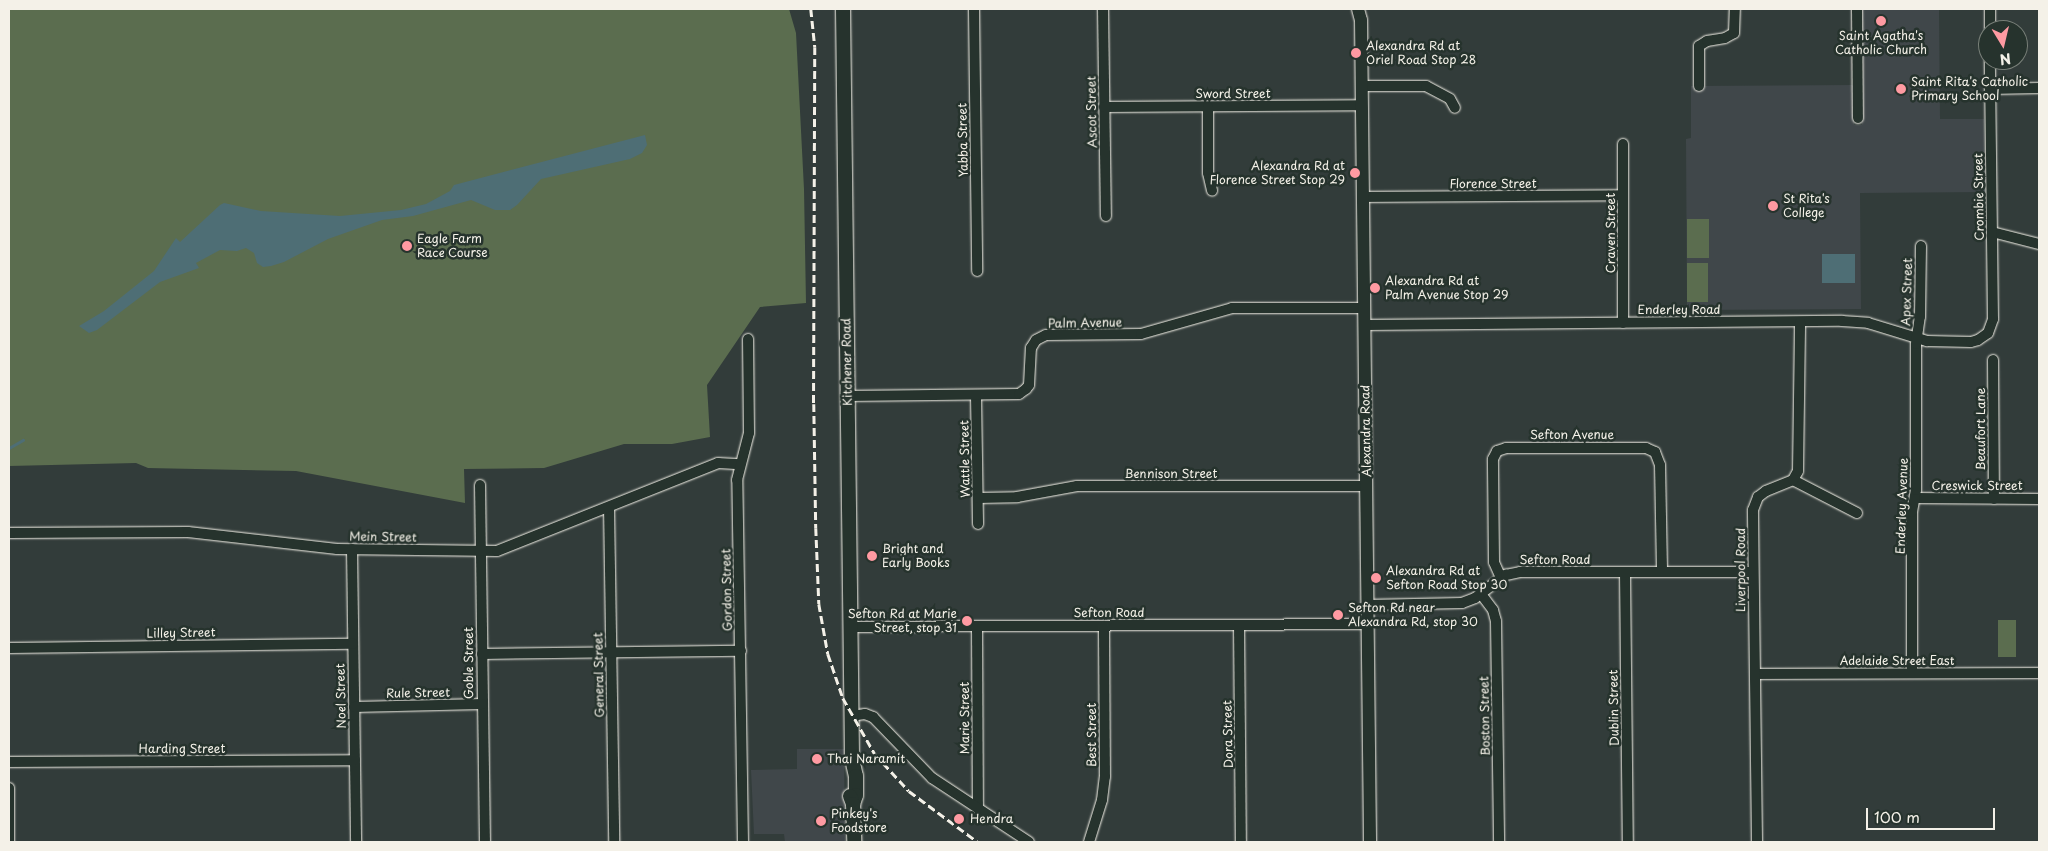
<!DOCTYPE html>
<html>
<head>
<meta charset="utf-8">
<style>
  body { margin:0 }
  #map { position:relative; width:2048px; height:851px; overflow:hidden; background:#323c3a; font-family:"Playpen Sans",sans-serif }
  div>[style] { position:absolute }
  .built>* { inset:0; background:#40474a }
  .green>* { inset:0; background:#5b6d4f; transform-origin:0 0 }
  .water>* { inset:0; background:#4e6e75; transform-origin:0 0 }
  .stream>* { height:2.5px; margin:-1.25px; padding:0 1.25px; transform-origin:1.25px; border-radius:1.25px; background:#4e6e75 }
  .roads { filter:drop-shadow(0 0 1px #f4f1e8) drop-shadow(0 0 1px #f4f1e8) }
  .minor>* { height:10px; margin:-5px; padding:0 5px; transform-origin:5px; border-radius:5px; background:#26332d }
  .tertiary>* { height:12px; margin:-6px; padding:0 6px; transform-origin:6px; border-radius:6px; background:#26332d }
  .secondary>* { height:14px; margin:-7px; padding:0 7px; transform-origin:7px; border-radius:7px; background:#26332d }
  .rail>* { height:2.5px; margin-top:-1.25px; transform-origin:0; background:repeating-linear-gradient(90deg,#f4f1e8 0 8px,transparent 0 12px) }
  .dots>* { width:14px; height:14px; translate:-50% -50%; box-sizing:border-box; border:2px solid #26332d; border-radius:50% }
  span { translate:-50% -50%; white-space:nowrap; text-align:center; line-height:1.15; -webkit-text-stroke:5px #26332d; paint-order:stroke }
  .poi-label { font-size:12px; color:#f4f1e8 }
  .left { translate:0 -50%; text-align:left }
  .right { translate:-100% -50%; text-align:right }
  .street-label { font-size:12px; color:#f4f1e8 }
  .frame { position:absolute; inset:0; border:10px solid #f4f1e8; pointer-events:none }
  .north { position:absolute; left:1978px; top:20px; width:50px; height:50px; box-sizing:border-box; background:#26332d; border:1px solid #787f78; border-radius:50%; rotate:171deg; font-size:14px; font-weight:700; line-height:20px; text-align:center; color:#f4f1e8 }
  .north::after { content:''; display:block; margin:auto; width:18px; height:22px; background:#ff9aa2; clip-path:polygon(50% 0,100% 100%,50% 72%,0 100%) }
  .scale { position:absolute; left:1866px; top:808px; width:129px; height:22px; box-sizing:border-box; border:2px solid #f4f1e8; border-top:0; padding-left:6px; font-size:15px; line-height:18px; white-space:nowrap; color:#f4f1e8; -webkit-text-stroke:4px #26332d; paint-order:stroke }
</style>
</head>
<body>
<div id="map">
  <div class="built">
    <i style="clip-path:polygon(1861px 9px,1939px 9px,1940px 119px,1984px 119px,1985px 192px,1860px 193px,1861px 309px,1687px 310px,1686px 139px,1691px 138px,1691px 86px,1854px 85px,1854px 125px,1862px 125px)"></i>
    <i style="clip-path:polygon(797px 749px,844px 749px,845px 842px,785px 842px,784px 834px,754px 834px,751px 770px,797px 769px)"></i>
  </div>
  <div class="green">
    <i style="clip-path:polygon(9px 9px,789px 9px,796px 33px,804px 189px,806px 303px,760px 307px,707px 385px,710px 437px,672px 444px,624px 444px,544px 468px,464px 469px,465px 503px,296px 471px,148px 468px,136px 463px,9px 466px)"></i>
    <i style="left:1687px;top:219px;width:22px;height:39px"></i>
    <i style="left:1708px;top:263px;width:39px;height:21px;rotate:90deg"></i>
    <i style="left:2016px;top:620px;width:37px;height:18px;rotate:90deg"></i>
  </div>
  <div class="water">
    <i style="clip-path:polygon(645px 135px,647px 145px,642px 153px,630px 159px,541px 179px,517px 205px,510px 210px,495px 210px,471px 200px,413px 216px,382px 220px,328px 239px,284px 262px,271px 266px,263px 267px,257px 263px,254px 253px,246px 248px,237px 251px,220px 250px,196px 263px,199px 268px,160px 282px,97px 330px,89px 333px,79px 326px,104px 311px,154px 271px,176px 238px,180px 242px,220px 205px,224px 203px,261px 211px,340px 216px,401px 210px,426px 204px,450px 191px,454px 185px)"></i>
    <i style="left:1822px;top:254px;width:33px;height:29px"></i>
  </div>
  <div class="stream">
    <i style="left:9px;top:448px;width:16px;rotate:-30deg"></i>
  </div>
  <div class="roads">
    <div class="minor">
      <i style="left:974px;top:9px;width:262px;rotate:89.3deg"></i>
      <i style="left:1103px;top:9px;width:207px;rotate:89.2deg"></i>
      <i style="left:1857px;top:9px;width:109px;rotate:89.5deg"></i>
      <i style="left:1990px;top:9px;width:21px;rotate:90deg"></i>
      <i style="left:1362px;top:86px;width:64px"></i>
      <i style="left:1426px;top:86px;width:27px;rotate:28deg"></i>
      <i style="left:1450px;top:99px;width:10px;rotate:61deg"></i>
      <i style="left:1699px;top:86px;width:40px;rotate:-90deg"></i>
      <i style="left:1699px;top:46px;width:9px;rotate:-32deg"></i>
      <i style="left:1707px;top:41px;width:18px;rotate:-9deg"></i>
      <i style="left:1725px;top:38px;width:10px;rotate:-29deg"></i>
      <i style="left:1734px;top:33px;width:24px;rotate:-88deg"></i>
      <i style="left:1990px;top:89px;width:49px;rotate:-1.2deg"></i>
      <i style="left:1104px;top:107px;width:258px;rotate:-0.4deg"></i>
      <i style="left:1208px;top:107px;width:66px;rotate:90deg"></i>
      <i style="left:1208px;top:173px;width:18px;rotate:77deg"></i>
      <i style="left:1363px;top:197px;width:260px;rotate:-0.4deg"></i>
      <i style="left:1992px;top:232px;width:49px;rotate:14.3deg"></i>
      <i style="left:1623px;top:323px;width:179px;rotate:-90deg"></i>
      <i style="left:1365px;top:325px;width:477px;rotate:-0.5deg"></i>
      <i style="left:1842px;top:321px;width:26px;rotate:4deg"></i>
      <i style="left:1868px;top:323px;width:62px;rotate:17deg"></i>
      <i style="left:1927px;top:341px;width:44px;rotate:1.3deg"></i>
      <i style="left:1971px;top:342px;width:7px;rotate:-16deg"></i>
      <i style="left:1978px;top:340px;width:12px;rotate:-35deg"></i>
      <i style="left:1988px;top:333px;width:15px;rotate:-70deg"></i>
      <i style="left:1993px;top:319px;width:259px;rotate:-90.7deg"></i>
      <i style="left:1993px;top:360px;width:139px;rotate:89.6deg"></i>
      <i style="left:976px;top:395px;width:129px;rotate:89.1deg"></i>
      <i style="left:848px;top:396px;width:171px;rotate:-0.7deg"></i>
      <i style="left:1019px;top:394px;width:9px;rotate:-36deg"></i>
      <i style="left:1026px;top:389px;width:5px;rotate:-53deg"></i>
      <i style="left:1029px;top:385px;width:37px;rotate:-87deg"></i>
      <i style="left:1031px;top:348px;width:9px;rotate:-58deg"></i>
      <i style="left:1036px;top:340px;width:11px;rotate:-27deg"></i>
      <i style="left:1046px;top:335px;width:95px;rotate:-0.6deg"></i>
      <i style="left:1141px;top:334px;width:95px;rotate:-15.9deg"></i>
      <i style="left:1232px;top:308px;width:132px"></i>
      <i style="left:1793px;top:480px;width:72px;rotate:27.3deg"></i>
      <i style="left:480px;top:485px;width:357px;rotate:89.2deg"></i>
      <i style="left:978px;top:498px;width:39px;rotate:-1deg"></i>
      <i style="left:1017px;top:497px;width:61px;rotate:-10.4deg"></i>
      <i style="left:1077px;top:486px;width:289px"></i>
      <i style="left:1915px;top:498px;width:124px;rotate:0.5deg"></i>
      <i style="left:609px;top:507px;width:335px;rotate:89.1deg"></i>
      <i style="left:9px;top:533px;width:179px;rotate:-0.3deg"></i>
      <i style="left:188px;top:532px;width:150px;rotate:6.5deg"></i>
      <i style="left:337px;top:549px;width:160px;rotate:0.7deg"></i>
      <i style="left:497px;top:551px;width:238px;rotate:-21.7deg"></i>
      <i style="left:718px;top:463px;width:22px;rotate:3deg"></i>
      <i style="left:352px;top:549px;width:293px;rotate:89.2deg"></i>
      <i style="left:1625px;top:573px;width:269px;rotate:89.4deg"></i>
      <i style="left:1501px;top:578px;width:17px;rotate:-114deg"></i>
      <i style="left:1494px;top:562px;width:103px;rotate:-90.6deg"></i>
      <i style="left:1493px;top:459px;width:9px;rotate:-63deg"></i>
      <i style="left:1497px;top:451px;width:9px;rotate:-18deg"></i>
      <i style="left:1506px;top:448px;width:140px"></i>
      <i style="left:1646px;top:448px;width:10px;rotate:24deg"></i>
      <i style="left:1655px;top:452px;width:14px;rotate:69deg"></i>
      <i style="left:1660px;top:465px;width:107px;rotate:88.9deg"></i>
      <i style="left:1481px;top:594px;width:20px;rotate:53deg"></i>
      <i style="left:1493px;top:610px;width:11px;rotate:75deg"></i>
      <i style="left:1496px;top:621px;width:221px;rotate:89.2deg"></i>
      <i style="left:1367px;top:605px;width:95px;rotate:-1.2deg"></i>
      <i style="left:1462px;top:603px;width:14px;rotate:-21deg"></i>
      <i style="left:1475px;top:598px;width:39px;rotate:-37deg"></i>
      <i style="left:1506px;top:575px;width:14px;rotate:-12deg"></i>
      <i style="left:1520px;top:572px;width:233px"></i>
      <i style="left:1239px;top:625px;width:217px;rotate:89.5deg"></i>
      <i style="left:851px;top:627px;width:516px;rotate:-0.33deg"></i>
      <i style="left:977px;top:627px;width:182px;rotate:89.7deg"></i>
      <i style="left:9px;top:648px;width:344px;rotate:-0.7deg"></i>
      <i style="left:482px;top:654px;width:259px;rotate:-0.7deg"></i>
      <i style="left:1912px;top:673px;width:161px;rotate:-90deg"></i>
      <i style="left:1912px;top:512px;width:22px;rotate:-80deg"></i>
      <i style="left:1916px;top:490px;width:146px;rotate:-90deg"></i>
      <i style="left:1916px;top:344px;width:27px;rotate:-82deg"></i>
      <i style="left:1920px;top:317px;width:71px;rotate:-89.2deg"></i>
      <i style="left:1755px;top:674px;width:284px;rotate:-0.2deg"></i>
      <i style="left:354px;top:707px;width:128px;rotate:-1.3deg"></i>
      <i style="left:852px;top:716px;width:13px;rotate:-9deg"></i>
      <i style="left:865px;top:714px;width:9px;rotate:21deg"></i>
      <i style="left:873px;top:717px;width:85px;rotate:46deg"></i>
      <i style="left:932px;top:778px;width:116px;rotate:33.4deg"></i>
      <i style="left:9px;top:762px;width:346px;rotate:-0.3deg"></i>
      <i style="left:9px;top:788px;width:54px;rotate:90deg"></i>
      <i style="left:743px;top:842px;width:362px;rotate:-90.9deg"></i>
      <i style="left:737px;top:480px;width:49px;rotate:-75.7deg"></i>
      <i style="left:749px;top:433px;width:94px;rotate:-90.6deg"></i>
      <i style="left:1089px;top:842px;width:44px;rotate:-72.8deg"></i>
      <i style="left:1102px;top:800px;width:23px;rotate:-83deg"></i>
      <i style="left:1105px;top:777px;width:151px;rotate:-90.4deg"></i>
      <i style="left:1757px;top:842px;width:332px;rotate:-90.7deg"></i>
      <i style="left:1753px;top:510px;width:14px;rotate:-69deg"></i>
      <i style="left:1758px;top:497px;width:10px;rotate:-37deg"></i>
      <i style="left:1766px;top:491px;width:29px;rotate:-22deg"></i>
      <i style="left:1793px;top:480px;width:10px;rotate:-61deg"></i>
      <i style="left:1798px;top:471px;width:149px;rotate:-89.2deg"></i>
    </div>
    <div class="tertiary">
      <i style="left:1358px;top:9px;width:11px;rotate:75deg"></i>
      <i style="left:1361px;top:20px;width:822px;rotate:89.37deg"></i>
    </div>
    <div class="secondary">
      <i style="left:843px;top:9px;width:750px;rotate:89.31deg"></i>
      <i style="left:852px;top:759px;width:17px;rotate:77deg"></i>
      <i style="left:856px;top:776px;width:19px;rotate:90deg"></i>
      <i style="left:856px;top:795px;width:9px;rotate:108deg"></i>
      <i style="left:850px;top:796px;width:9px;rotate:69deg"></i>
      <i style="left:853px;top:804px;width:38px;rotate:88deg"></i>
    </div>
  </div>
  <div class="rail">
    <i style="left:811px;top:9px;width:38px;rotate:84deg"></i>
    <i style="left:815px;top:47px;width:357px;rotate:90.2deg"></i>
    <i style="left:814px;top:404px;width:124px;rotate:89.1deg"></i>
    <i style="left:816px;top:528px;width:76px;rotate:87.7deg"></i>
    <i style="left:819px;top:604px;width:51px;rotate:79.8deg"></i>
    <i style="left:828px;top:654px;width:46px;rotate:71.2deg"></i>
    <i style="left:843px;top:698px;width:64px;rotate:60.3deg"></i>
    <i style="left:875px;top:754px;width:50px;rotate:47.4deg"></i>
    <i style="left:909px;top:791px;width:86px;rotate:36.5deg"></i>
  </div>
  <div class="dots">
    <i style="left:1881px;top:21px;background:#ff9aa2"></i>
    <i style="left:1356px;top:53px;background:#ff9aa2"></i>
    <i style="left:1901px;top:89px;background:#ff9aa2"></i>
    <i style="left:1355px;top:173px;background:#ff9aa2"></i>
    <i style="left:1773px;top:206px;background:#ff9aa2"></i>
    <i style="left:407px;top:246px;background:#ff9aa2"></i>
    <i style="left:1375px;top:288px;background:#ff9aa2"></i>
    <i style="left:872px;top:556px;background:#ff9aa2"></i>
    <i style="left:1376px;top:578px;background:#ff9aa2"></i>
    <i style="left:1338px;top:615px;background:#ff9aa2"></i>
    <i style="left:967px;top:621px;background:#ff9aa2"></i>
    <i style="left:817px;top:759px;background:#ff9aa2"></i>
    <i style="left:959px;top:819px;background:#ff9aa2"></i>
    <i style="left:821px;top:821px;background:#ff9aa2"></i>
  </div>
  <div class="poi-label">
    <span style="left:1881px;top:43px">Saint Agatha's<br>Catholic Church</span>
    <span class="left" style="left:1366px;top:53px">Alexandra Rd at<br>Oriel Road Stop 28</span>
    <span class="left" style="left:1911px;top:89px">Saint Rita's Catholic<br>Primary School</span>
    <span class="right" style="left:1345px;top:173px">Alexandra Rd at<br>Florence Street Stop 29</span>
    <span class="left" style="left:1783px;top:206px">St Rita's<br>College</span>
    <span class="left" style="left:417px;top:246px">Eagle Farm<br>Race Course</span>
    <span class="left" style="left:1385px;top:288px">Alexandra Rd at<br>Palm Avenue Stop 29</span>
    <span class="left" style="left:882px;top:556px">Bright and<br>Early Books</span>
    <span class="left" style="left:1386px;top:578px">Alexandra Rd at<br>Sefton Road Stop 30</span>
    <span class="left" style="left:1348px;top:615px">Sefton Rd near<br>Alexandra Rd, stop 30</span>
    <span class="right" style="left:957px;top:621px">Sefton Rd at Marie<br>Street, stop 31</span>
    <span class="left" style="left:827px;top:759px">Thai Naramit</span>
    <span class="left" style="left:831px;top:821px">Pinkey's<br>Foodstore</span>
    <span class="left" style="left:970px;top:819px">Hendra</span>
  </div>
  <div class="street-label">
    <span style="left:1233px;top:94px">Sword Street</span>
    <span style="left:1092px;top:112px;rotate:-91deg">Ascot Street</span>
    <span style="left:963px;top:140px;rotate:-91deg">Yabba Street</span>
    <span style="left:1493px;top:184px">Florence Street</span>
    <span style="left:1979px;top:197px;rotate:-91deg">Crombie Street</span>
    <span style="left:1611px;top:233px;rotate:-90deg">Craven Street</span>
    <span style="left:1907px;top:292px;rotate:-88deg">Apex Street</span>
    <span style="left:1679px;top:310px">Enderley Road</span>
    <span style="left:1085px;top:323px;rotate:-1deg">Palm Avenue</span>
    <span style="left:847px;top:362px;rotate:-91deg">Kitchener Road</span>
    <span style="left:1981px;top:429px;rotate:-90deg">Beaufort Lane</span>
    <span style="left:1366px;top:431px;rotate:-91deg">Alexandra Road</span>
    <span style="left:1572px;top:435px">Sefton Avenue</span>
    <span style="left:965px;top:459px;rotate:-91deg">Wattle Street</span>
    <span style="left:1171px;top:474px">Bennison Street</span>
    <span style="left:1977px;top:486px">Creswick Street</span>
    <span style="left:1902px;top:506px;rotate:-88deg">Enderley Avenue</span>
    <span style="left:383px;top:537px;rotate:1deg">Mein Street</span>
    <span style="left:1555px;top:560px">Sefton Road</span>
    <span style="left:1741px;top:570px;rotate:-90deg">Liverpool Road</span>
    <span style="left:727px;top:590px;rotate:-91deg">Gordon Street</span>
    <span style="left:1109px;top:613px">Sefton Road</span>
    <span style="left:181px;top:633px;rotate:-1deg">Lilley Street</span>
    <span style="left:1897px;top:661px">Adelaide Street East</span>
    <span style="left:469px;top:663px;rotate:-90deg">Goble Street</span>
    <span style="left:599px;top:675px;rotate:-91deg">General Street</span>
    <span style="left:418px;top:693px;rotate:-1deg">Rule Street</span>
    <span style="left:341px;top:696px;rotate:-91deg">Noel Street</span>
    <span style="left:1614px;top:708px;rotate:-91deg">Dublin Street</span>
    <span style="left:1485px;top:716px;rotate:-91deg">Boston Street</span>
    <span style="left:965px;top:718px;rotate:-90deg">Marie Street</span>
    <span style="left:1228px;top:734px;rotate:-91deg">Dora Street</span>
    <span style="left:1092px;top:735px;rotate:-90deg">Best Street</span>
    <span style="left:182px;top:749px">Harding Street</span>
  </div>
  <div class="frame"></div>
  <div class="north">N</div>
  <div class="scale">100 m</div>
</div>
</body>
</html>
